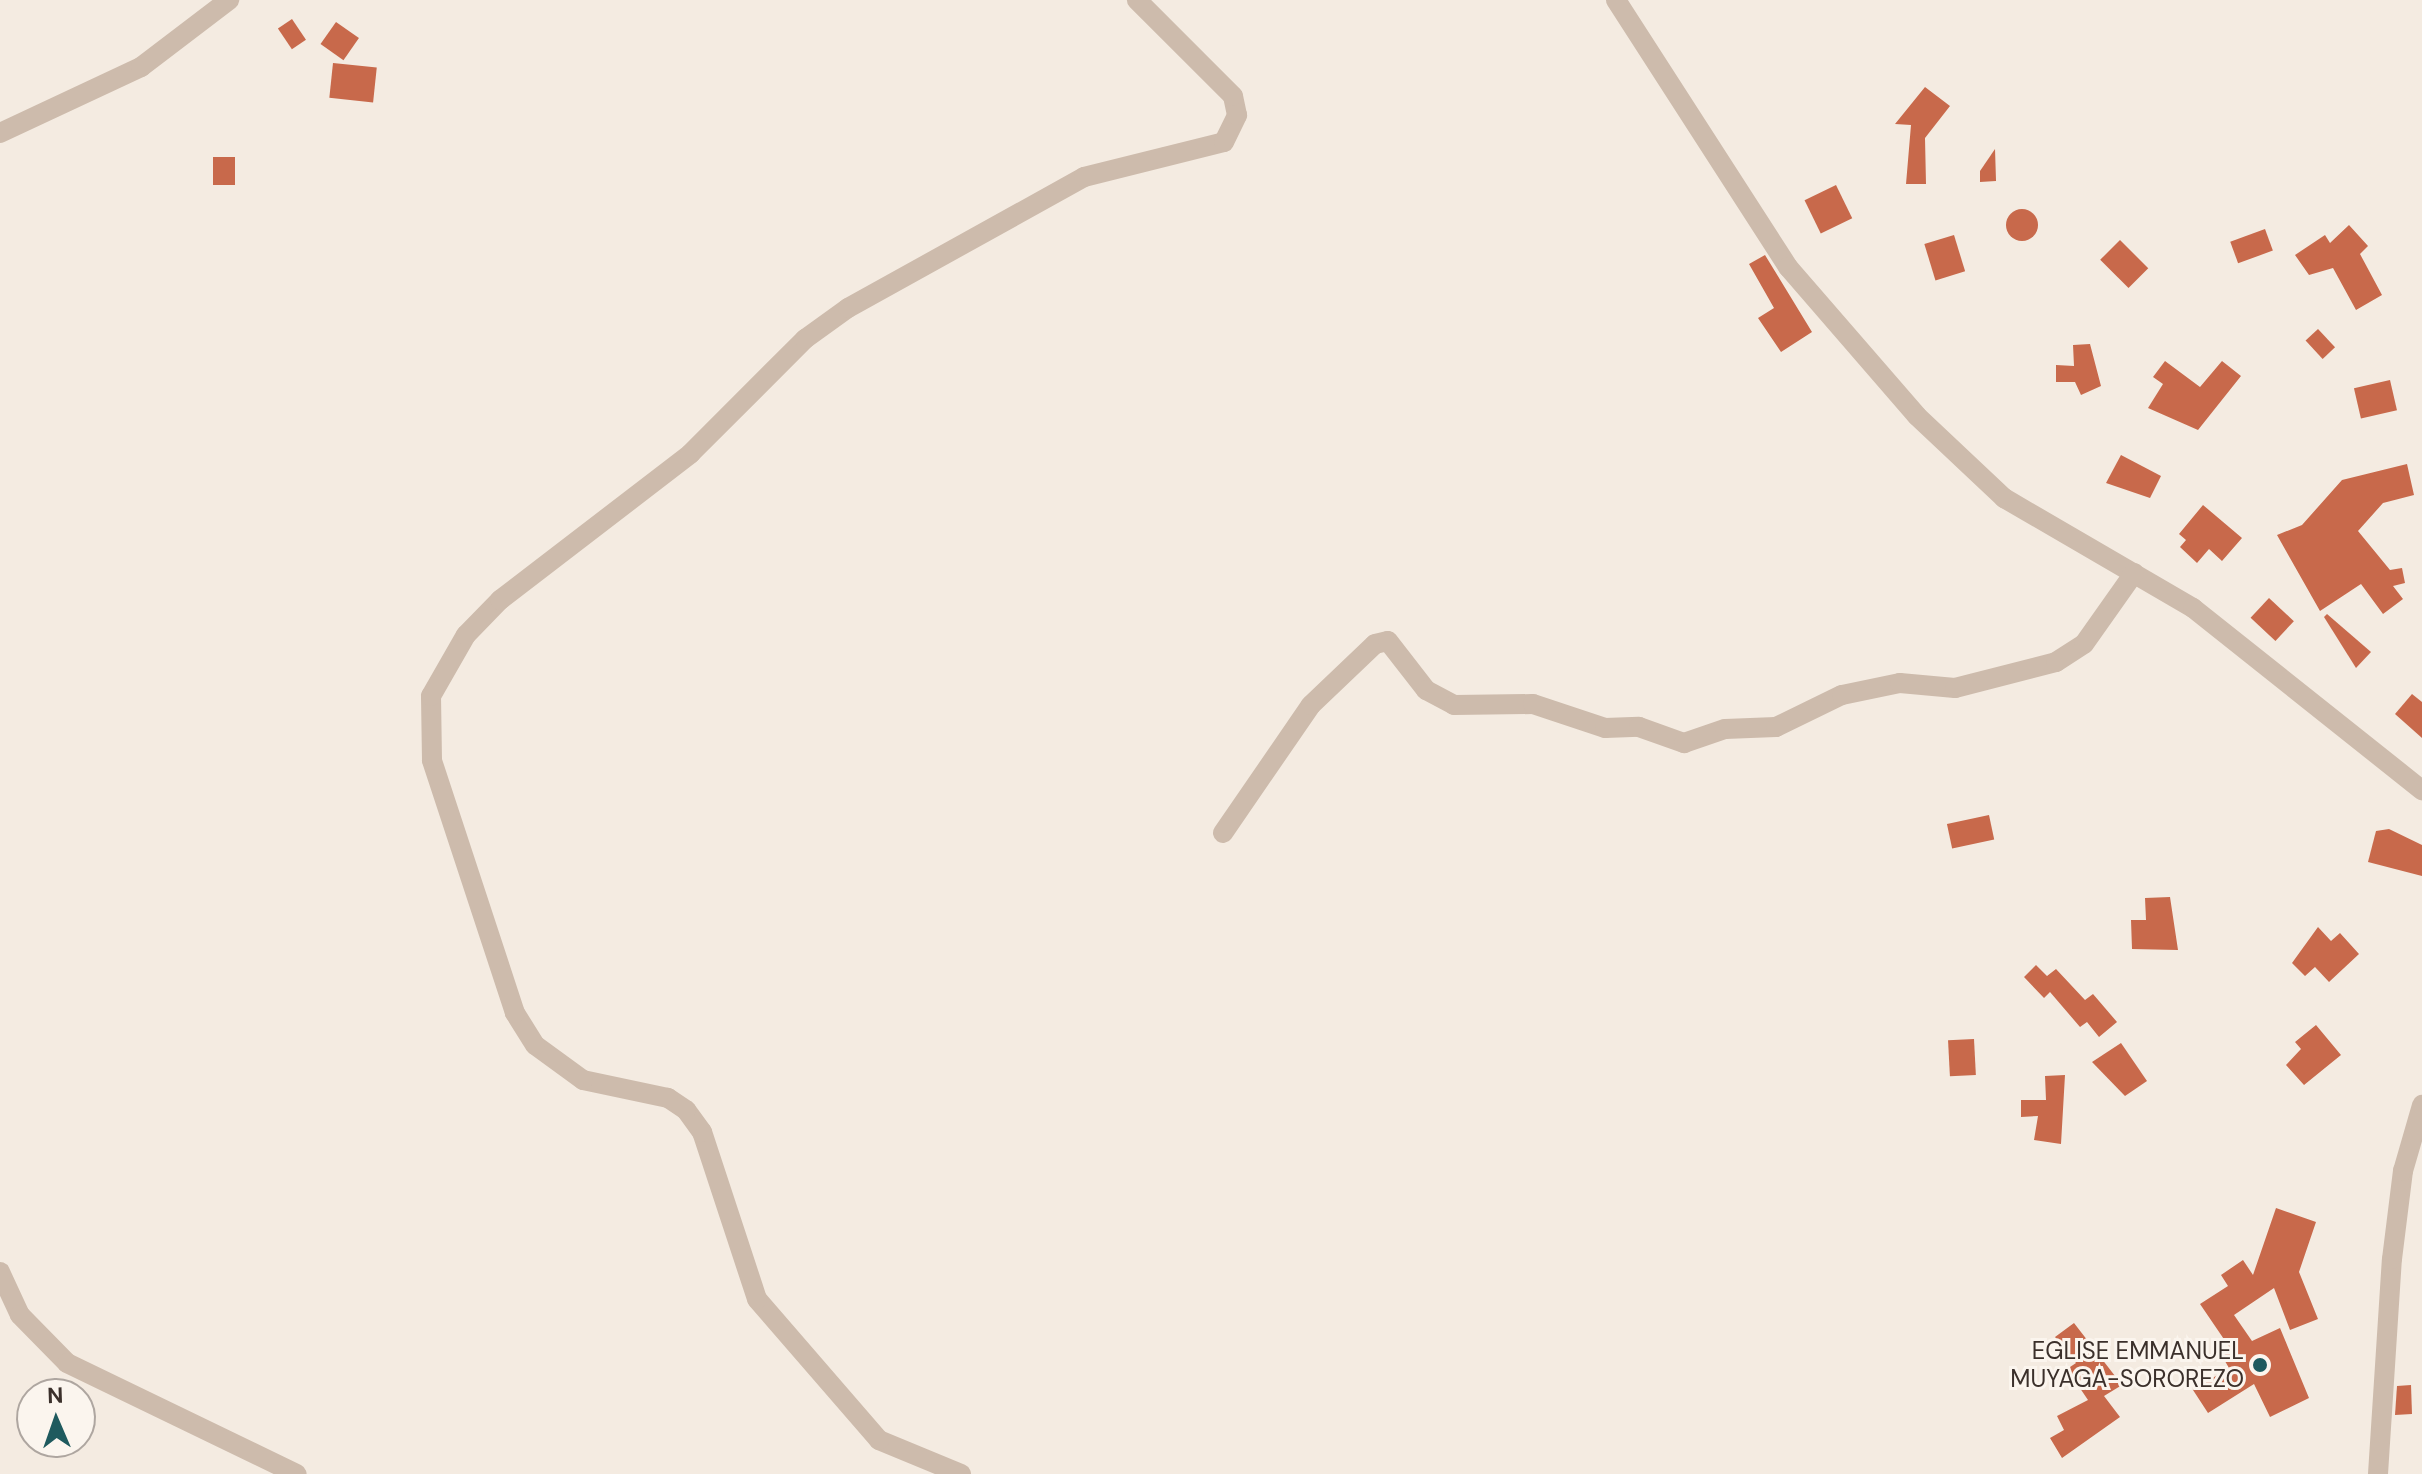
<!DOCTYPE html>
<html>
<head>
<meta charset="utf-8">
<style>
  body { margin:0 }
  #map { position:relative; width:2422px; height:1474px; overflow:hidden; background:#f4ebe1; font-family:"DM Sans",sans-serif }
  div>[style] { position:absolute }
  .building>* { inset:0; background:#c8694b; transform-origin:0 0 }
  .round { border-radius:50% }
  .minor>* { height:20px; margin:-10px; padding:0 10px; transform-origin:10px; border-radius:10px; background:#cdbbac }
  .dots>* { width:22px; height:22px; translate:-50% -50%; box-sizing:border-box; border:4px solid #fbf5ee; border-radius:50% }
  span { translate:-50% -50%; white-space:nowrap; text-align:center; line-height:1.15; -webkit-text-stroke:6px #fbf5ee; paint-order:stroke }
  .poi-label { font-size:24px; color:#3b302b }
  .right { translate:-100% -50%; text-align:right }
  .north { position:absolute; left:16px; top:1378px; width:80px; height:80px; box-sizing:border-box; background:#fbf5ee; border:2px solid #aea6a0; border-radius:50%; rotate:358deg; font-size:22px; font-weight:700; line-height:32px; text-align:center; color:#3b302b }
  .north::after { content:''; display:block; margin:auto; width:28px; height:36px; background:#1f5a5e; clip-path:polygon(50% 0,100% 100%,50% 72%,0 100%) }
</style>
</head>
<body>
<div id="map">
  <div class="building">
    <i style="left:292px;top:19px;width:25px;height:17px;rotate:56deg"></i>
    <i style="left:336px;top:22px;width:28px;height:27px;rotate:35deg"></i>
    <i style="left:333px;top:63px;width:44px;height:35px;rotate:6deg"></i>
    <i style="clip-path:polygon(1925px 87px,1950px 106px,1925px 138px,1926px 184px,1906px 184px,1911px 125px,1895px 124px)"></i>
    <i style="clip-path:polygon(1995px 149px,1996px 181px,1980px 182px,1980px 171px)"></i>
    <i style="left:213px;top:157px;width:22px;height:28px"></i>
    <i style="left:1836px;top:185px;width:37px;height:35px;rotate:64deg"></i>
    <i class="round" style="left:2006px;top:209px;width:32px;height:32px"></i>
    <i style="clip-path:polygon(2349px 225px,2368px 246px,2360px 254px,2382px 295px,2356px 310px,2333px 268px,2309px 275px,2295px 255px,2325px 235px,2330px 243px)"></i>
    <i style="left:2265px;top:229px;width:23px;height:37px;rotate:70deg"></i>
    <i style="left:1954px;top:235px;width:38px;height:31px;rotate:73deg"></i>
    <i style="left:2120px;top:240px;width:40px;height:28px;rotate:45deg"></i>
    <i style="clip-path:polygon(1765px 255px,1812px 332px,1781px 352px,1758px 318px,1774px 308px,1749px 264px)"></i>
    <i style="left:2318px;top:329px;width:25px;height:17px;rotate:47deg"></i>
    <i style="clip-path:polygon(2090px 344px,2101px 386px,2081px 395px,2075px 382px,2056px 382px,2056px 365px,2074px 366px,2073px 345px)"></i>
    <i style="clip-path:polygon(2165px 361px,2200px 387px,2222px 361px,2241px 376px,2198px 430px,2148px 408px,2163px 384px,2153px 377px)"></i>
    <i style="left:2390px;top:380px;width:31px;height:37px;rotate:77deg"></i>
    <i style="clip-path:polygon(2121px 455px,2161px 476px,2150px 498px,2106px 483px)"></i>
    <i style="clip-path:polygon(2407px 464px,2414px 495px,2383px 503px,2358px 531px,2390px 570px,2402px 568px,2405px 583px,2393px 586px,2403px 599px,2383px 614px,2361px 584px,2320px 611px,2277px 535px,2302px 525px,2342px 480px)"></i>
    <i style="clip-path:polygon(2203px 505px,2242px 538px,2222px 561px,2209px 549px,2197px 563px,2180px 547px,2186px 540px,2179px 534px)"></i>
    <i style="left:2269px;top:598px;width:34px;height:27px;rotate:43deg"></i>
    <i style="clip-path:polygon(2327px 614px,2371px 652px,2356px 668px,2324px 617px)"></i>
    <i style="clip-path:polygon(2412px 694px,2422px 702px,2422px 738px,2395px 714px)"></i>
    <i style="left:1989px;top:815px;width:25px;height:43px;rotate:78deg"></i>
    <i style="clip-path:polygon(2389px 829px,2422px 845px,2422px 876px,2368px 862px,2376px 831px)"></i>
    <i style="clip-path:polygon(2170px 897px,2178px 950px,2132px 949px,2131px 920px,2146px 920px,2145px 898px)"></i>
    <i style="clip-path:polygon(2318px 927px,2331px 941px,2340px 933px,2359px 954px,2329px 982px,2315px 967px,2305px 976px,2292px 963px)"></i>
    <i style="clip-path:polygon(2036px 965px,2047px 976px,2056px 969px,2085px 1000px,2093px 994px,2117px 1022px,2099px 1037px,2087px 1022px,2080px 1027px,2050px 992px,2044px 998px,2024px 977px)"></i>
    <i style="clip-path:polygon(2316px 1025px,2341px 1055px,2304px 1085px,2286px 1065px,2301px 1049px,2295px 1042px)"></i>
    <i style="left:1974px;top:1039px;width:36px;height:26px;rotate:87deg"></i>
    <i style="clip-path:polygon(2121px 1043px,2147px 1081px,2125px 1096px,2092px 1062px)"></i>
    <i style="clip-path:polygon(2065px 1075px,2061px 1144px,2034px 1140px,2038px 1116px,2021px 1117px,2021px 1100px,2046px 1100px,2045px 1076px)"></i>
    <i style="clip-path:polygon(2276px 1208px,2316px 1222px,2299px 1272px,2318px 1319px,2290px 1330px,2274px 1288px,2234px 1315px,2252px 1341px,2280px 1328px,2309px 1398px,2270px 1417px,2254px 1384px,2208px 1413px,2193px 1390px,2229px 1368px,2222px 1356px,2232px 1351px,2200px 1304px,2228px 1286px,2221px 1275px,2243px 1260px,2253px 1275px)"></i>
    <i style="clip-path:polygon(2074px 1323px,2122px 1385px,2104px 1396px,2120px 1417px,2062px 1458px,2050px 1438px,2064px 1430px,2057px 1416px,2088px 1400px,2067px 1369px,2076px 1363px,2055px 1337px)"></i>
    <i style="clip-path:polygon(2411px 1385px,2412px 1414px,2395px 1415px,2397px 1386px)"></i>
  </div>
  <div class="minor">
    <i style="left:1616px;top:0;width:318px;rotate:57.2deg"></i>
    <i style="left:1788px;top:267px;width:197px;rotate:49.1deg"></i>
    <i style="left:1917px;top:416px;width:120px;rotate:43.3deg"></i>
    <i style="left:2004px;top:498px;width:219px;rotate:30.2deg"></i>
    <i style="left:2193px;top:608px;width:293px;rotate:38.5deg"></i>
    <i style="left:0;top:133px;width:156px;rotate:-25.1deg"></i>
    <i style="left:141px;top:67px;width:111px;rotate:-37.3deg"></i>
    <i style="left:1223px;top:833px;width:155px;rotate:-55.5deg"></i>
    <i style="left:1311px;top:705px;width:88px;rotate:-43.6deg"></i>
    <i style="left:1375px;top:644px;width:13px;rotate:-13deg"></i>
    <i style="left:1388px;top:641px;width:62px;rotate:52.2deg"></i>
    <i style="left:1426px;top:690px;width:32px;rotate:28deg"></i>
    <i style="left:1454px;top:705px;width:79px;rotate:-0.7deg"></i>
    <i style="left:1533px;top:704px;width:76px;rotate:18.4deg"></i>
    <i style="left:1605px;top:728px;width:34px;rotate:-2deg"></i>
    <i style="left:1639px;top:727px;width:48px;rotate:19.6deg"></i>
    <i style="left:1684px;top:743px;width:43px;rotate:-18.9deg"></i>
    <i style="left:1725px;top:729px;width:51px;rotate:-2.2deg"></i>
    <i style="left:1776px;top:727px;width:73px;rotate:-25.9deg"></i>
    <i style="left:1842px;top:695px;width:59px;rotate:-11.7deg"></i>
    <i style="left:1900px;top:683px;width:55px;rotate:5.2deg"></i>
    <i style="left:1955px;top:688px;width:104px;rotate:-14.4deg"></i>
    <i style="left:2056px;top:662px;width:33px;rotate:-33deg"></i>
    <i style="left:2084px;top:644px;width:87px;rotate:-54.8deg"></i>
    <i style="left:0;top:1272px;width:47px;rotate:65.1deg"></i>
    <i style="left:20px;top:1315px;width:67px;rotate:45.6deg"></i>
    <i style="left:67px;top:1363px;width:255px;rotate:25.8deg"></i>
    <i style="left:961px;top:1474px;width:89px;rotate:-157.5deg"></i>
    <i style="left:879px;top:1440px;width:186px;rotate:-130.9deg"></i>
    <i style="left:757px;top:1299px;width:176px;rotate:-108.2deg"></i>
    <i style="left:702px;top:1132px;width:27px;rotate:-126deg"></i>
    <i style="left:686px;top:1110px;width:22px;rotate:-146deg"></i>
    <i style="left:668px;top:1098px;width:87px;rotate:-168deg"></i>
    <i style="left:583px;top:1080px;width:59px;rotate:-143.9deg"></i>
    <i style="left:535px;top:1045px;width:38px;rotate:-122deg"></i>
    <i style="left:515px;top:1013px;width:266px;rotate:-108.2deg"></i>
    <i style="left:432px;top:760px;width:64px;rotate:-90.9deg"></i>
    <i style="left:431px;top:696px;width:70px;rotate:-60.2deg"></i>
    <i style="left:466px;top:635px;width:49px;rotate:-45.8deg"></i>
    <i style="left:500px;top:600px;width:240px;rotate:-37.5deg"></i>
    <i style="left:690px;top:454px;width:163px;rotate:-45deg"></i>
    <i style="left:805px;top:339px;width:53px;rotate:-35.8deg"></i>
    <i style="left:848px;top:308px;width:270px;rotate:-29deg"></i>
    <i style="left:1084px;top:177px;width:144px;rotate:-14deg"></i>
    <i style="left:1224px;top:142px;width:30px;rotate:-64deg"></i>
    <i style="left:1237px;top:115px;width:19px;rotate:-102deg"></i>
    <i style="left:1233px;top:96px;width:136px;rotate:-135deg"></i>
    <i style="left:2378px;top:1474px;width:215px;rotate:-86.3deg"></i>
    <i style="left:2392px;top:1259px;width:89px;rotate:-82.9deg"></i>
    <i style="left:2403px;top:1171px;width:69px;rotate:-73.9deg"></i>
  </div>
  <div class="dots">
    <i style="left:2260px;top:1365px;background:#1f5a5e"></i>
  </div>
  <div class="poi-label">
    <span class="right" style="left:2244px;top:1365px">EGLISE EMMANUEL<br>MUYAGA-SOROREZO</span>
  </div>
  <div class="north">N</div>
</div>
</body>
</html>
